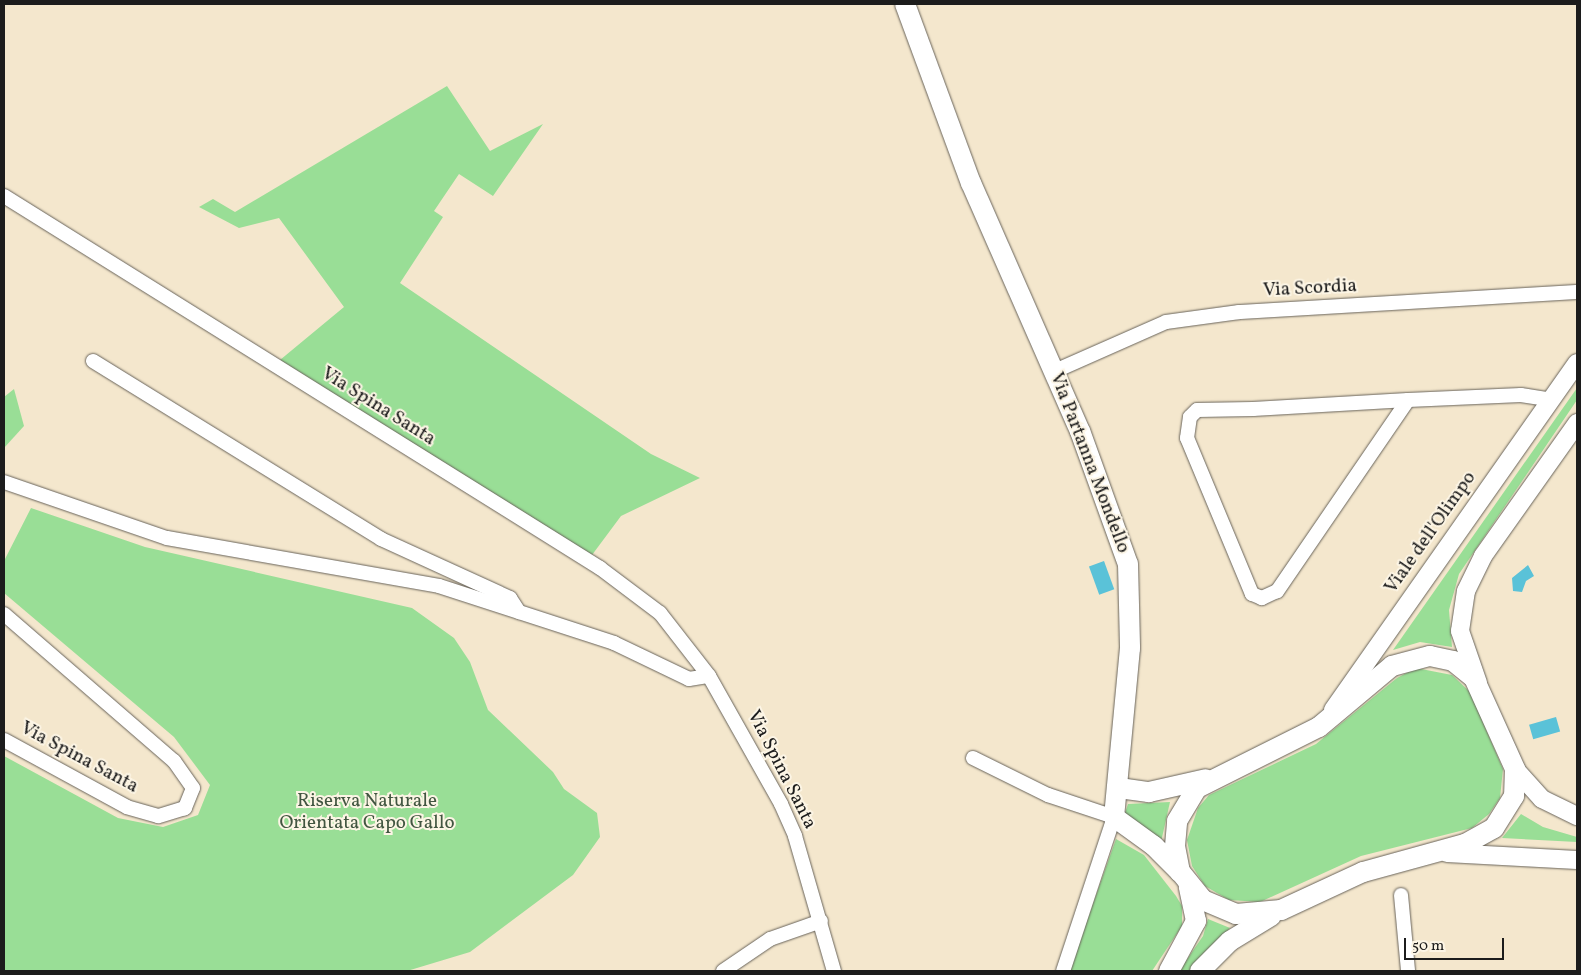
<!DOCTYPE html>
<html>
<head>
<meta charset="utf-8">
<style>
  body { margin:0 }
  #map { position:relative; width:1581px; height:975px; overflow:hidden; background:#f4e7cd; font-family:Vollkorn,serif }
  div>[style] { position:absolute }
  .green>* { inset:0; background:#99de96 }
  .water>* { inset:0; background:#5ac2d8; transform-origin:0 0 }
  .roads { filter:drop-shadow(0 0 1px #68635a) drop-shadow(0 0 1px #68635a) }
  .minor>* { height:14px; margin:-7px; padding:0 7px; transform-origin:7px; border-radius:7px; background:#fff }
  .tertiary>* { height:18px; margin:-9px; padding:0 9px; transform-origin:9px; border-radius:9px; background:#fff }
  .secondary>* { height:20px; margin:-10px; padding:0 10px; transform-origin:10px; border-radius:10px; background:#fff }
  span { translate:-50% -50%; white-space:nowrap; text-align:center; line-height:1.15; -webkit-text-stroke:4px #fcf5e5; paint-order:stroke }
  .street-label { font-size:19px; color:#1c1c1c }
  .park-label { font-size:19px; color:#425641 }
  .frame { position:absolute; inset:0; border:5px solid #1c1c1c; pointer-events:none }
  .scale { position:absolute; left:1404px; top:938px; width:100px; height:22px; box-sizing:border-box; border:2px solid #1c1c1c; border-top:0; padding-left:6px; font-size:15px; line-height:18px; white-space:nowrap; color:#1c1c1c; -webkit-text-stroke:4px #fcf5e5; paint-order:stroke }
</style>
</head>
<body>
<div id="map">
  <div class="green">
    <i style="clip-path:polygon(447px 86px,490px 151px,543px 124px,493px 196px,459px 174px,434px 211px,443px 217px,400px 283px,651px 454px,700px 478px,621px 516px,592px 555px,280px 360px,344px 307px,279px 218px,239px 228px,199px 207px,213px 199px,235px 212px)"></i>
    <i style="clip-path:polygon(1577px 388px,1577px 400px,1459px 574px,1449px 610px,1452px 647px,1420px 642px,1393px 650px)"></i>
    <i style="clip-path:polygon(14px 389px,24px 426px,4px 448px,4px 397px)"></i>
    <i style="clip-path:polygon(31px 508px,145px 547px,412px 608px,454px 638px,470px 662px,488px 710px,553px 772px,564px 789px,597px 813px,600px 837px,573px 875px,470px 952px,407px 971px,4px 971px,4px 756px,118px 818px,163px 827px,198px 815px,210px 785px,174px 737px,4px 593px,4px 561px)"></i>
    <i style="clip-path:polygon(1416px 668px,1452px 675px,1470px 692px,1503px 769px,1500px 798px,1489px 814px,1472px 828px,1361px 856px,1260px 902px,1229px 900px,1205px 886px,1192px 866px,1187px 840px,1198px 808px,1209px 795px,1316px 744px,1397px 678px)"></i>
    <i style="clip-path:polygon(1170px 802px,1161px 842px,1124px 816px,1128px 804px)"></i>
    <i style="clip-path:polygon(1521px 814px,1543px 827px,1577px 837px,1577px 842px,1502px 838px)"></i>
    <i style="clip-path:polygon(1116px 839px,1144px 855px,1176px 896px,1182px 906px,1182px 926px,1152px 971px,1069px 971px)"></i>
    <i style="clip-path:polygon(1208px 919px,1230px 928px,1189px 971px,1179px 971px,1203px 936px)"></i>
  </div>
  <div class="water">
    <i style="left:1104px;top:561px;width:30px;height:16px;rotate:70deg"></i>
    <i style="clip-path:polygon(1528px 565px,1534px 576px,1526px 581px,1522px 592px,1513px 591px,1512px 578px)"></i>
    <i style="left:1556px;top:717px;width:15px;height:28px;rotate:74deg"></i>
  </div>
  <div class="roads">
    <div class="minor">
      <i style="left:4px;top:196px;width:703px;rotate:31.97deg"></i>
      <i style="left:600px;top:568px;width:75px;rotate:36.9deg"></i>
      <i style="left:660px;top:613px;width:80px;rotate:52.1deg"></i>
      <i style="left:709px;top:676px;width:147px;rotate:60.6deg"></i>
      <i style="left:781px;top:804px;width:35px;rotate:66deg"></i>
      <i style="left:795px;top:836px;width:141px;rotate:73.9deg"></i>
      <i style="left:93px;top:361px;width:339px;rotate:31.7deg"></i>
      <i style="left:381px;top:539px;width:142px;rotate:24.6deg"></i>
      <i style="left:510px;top:598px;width:17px;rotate:57deg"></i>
      <i style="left:1055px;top:371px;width:121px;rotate:-23.8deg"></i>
      <i style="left:1166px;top:322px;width:74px;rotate:-7.8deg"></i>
      <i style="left:1239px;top:312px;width:339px;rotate:-3.4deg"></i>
      <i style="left:1408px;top:400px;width:232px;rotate:124.4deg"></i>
      <i style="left:1277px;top:591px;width:17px;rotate:155deg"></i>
      <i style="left:1262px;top:598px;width:11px;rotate:-158deg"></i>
      <i style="left:1252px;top:594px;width:169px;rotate:-112.6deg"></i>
      <i style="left:1187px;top:438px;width:21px;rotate:-82deg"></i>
      <i style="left:1190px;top:417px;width:10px;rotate:-45deg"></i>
      <i style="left:1197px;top:410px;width:56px;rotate:-1deg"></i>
      <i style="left:1253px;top:409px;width:155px;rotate:-3.3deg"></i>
      <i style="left:1408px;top:400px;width:113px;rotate:-2.5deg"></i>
      <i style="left:1521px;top:395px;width:30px;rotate:9deg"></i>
      <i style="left:4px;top:482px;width:172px;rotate:19deg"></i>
      <i style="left:167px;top:538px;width:276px;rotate:10deg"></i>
      <i style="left:439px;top:586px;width:184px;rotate:18deg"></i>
      <i style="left:614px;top:643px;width:83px;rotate:25.6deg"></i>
      <i style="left:689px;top:679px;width:20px;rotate:-9deg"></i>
      <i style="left:4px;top:614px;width:225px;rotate:40.9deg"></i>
      <i style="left:174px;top:761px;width:33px;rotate:55deg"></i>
      <i style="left:193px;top:788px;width:22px;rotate:112deg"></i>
      <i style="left:185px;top:808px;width:28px;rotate:163deg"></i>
      <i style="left:158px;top:816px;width:32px;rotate:-164deg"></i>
      <i style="left:127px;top:807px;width:140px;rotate:-151.4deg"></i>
      <i style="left:973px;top:758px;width:84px;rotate:26.3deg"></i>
      <i style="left:1048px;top:795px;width:70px;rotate:18.4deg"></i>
      <i style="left:1114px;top:817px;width:162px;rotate:108.3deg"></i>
      <i style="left:1401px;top:895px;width:76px;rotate:84.7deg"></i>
      <i style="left:723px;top:971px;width:57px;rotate:-34.2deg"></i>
      <i style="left:770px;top:939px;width:54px;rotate:-19.4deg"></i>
    </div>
    <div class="tertiary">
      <i style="left:1478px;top:683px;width:55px;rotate:-109.1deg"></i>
      <i style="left:1460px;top:631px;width:40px;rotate:-81.5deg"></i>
      <i style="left:1466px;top:591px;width:39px;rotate:-64deg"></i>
      <i style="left:1483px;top:556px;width:163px;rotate:-54.7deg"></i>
      <i style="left:1333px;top:710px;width:424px;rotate:-54.9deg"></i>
      <i style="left:1515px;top:769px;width:40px;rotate:48deg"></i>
      <i style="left:1542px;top:799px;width:39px;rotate:26deg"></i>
      <i style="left:1447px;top:853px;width:130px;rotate:3.1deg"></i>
    </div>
    <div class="secondary">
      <i style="left:905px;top:4px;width:191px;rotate:69.8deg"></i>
      <i style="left:971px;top:183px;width:271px;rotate:66.3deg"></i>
      <i style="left:1080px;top:431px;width:141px;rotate:70.2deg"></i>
      <i style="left:1128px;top:564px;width:84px;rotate:88.6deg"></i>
      <i style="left:1130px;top:648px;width:170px;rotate:95.4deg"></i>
      <i style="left:1114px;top:817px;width:49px;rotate:35.9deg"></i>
      <i style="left:1154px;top:846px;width:37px;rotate:45deg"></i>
      <i style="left:1430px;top:656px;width:24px;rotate:12deg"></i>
      <i style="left:1453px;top:661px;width:27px;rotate:39deg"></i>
      <i style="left:1474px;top:678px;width:100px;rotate:65.7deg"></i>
      <i style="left:1515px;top:769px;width:27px;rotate:92deg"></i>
      <i style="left:1514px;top:796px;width:38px;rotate:122deg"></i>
      <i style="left:1494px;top:828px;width:33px;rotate:151deg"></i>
      <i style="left:1465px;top:844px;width:106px;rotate:164.6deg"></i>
      <i style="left:1363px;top:872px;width:90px;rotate:155.1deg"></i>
      <i style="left:1281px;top:910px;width:45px;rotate:174.9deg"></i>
      <i style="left:1236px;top:914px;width:36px;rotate:-157deg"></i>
      <i style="left:1203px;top:900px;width:36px;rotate:-129deg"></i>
      <i style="left:1180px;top:872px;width:26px;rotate:-101deg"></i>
      <i style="left:1175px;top:846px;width:25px;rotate:-85deg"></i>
      <i style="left:1177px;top:821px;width:39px;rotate:-59deg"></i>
      <i style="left:1197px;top:788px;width:136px;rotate:-26.6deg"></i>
      <i style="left:1319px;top:727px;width:95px;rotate:-39.9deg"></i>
      <i style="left:1392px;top:666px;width:39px;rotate:-15deg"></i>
      <i style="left:1119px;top:788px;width:30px;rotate:8deg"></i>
      <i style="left:1149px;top:792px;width:58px;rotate:-12.8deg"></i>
      <i style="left:1169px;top:971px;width:57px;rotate:-61.6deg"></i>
      <i style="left:1196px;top:921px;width:35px;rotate:-102deg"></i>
      <i style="left:1200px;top:971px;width:42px;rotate:-45deg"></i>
      <i style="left:1230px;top:941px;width:48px;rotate:-31.4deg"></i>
    </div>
  </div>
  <div class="street-label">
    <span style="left:1310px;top:289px;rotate:-3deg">Via Scordia</span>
    <span style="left:378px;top:407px;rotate:32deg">Via Spina Santa</span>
    <span style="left:1089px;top:463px;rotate:69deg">Via Partanna Mondello</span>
    <span style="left:1431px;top:533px;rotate:-55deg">Viale dell'Olimpo</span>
    <span style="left:79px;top:758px;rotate:28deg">Via Spina Santa</span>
    <span style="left:781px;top:770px;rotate:63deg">Via Spina Santa</span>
  </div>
  <div class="park-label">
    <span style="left:367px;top:813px">Riserva Naturale<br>Orientata Capo Gallo</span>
  </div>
  <div class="frame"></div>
  <div class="scale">50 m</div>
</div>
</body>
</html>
